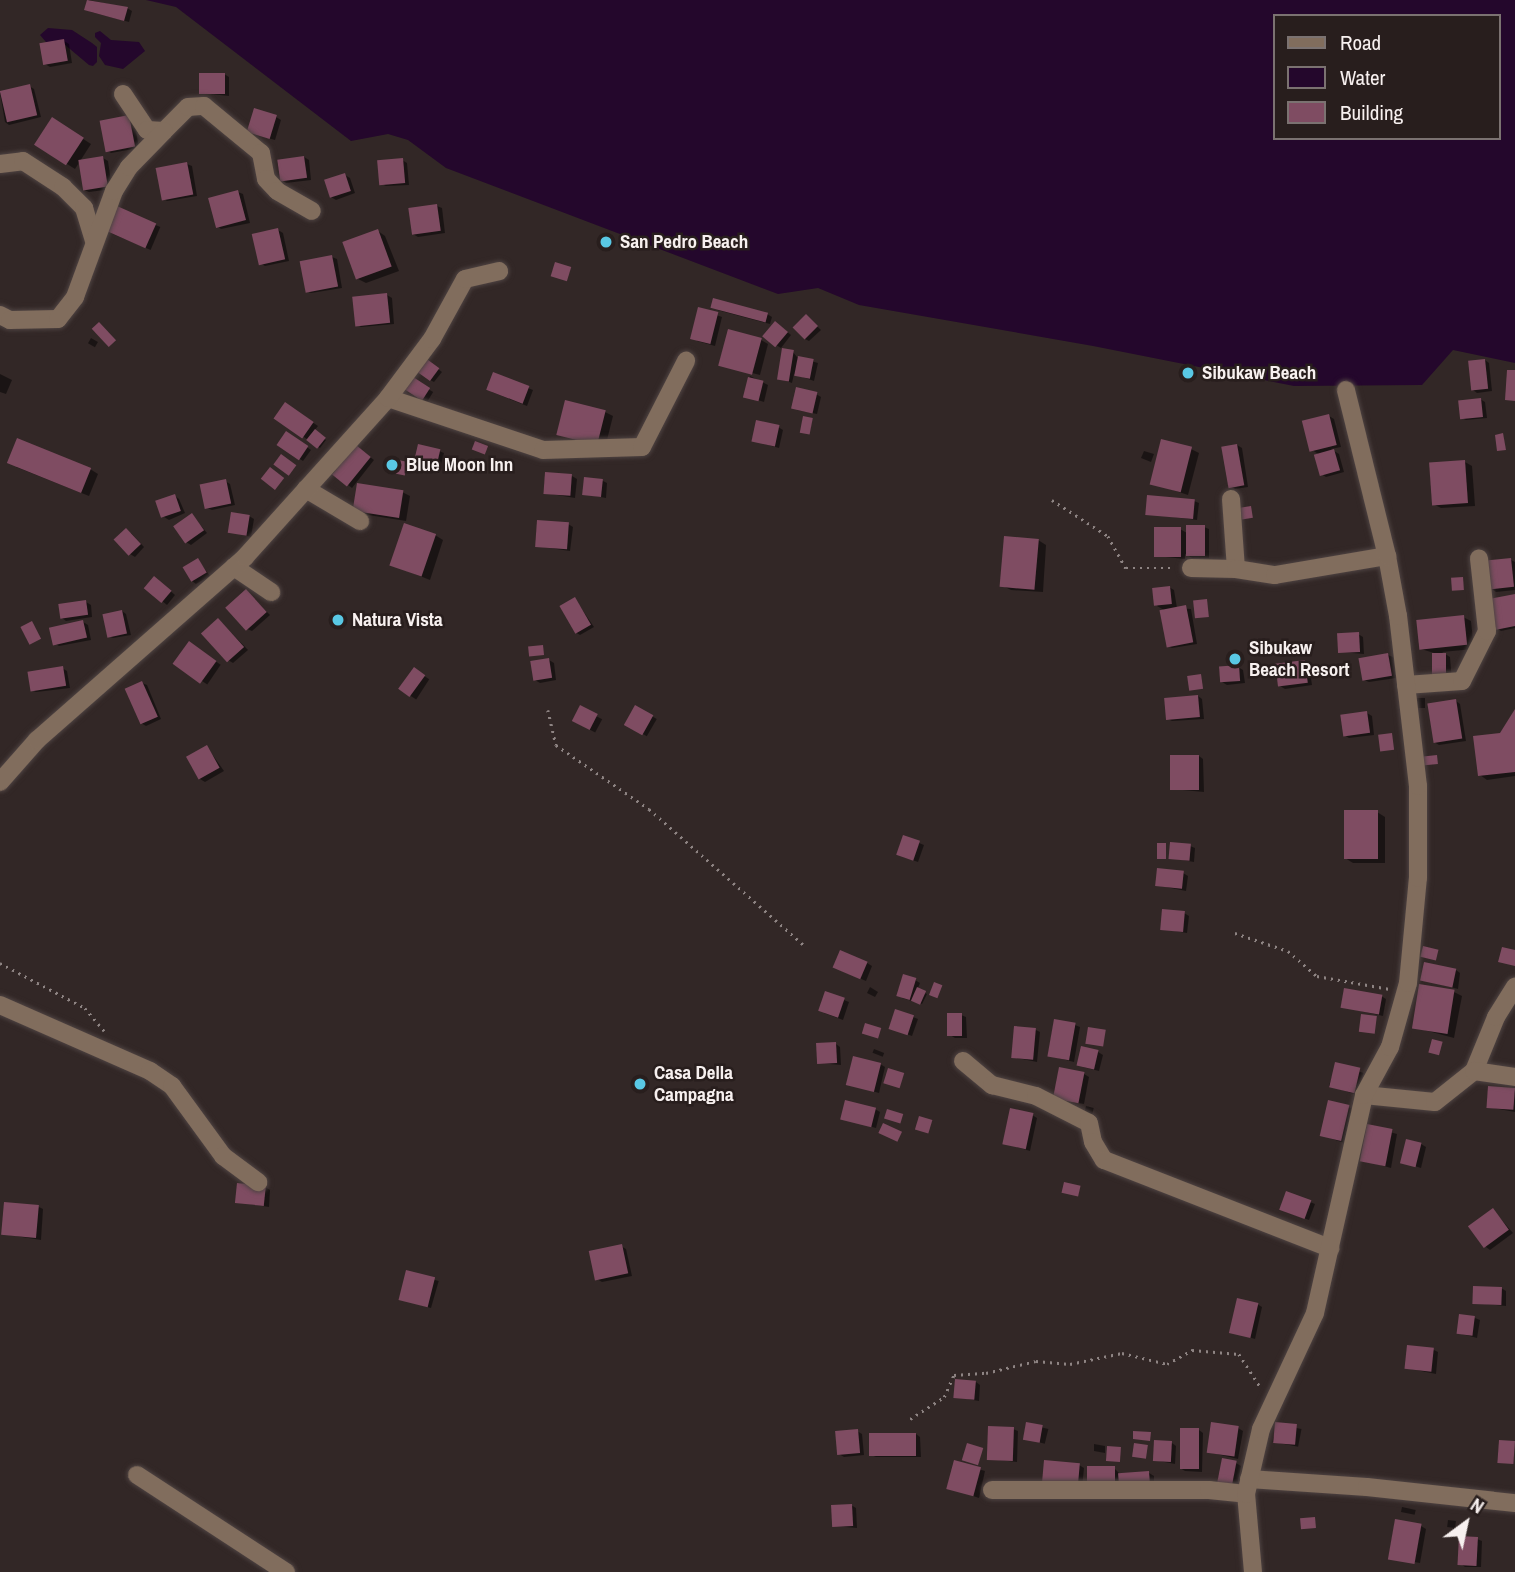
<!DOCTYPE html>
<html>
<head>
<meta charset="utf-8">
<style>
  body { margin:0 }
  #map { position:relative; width:1515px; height:1572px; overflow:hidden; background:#322726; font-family:"Archivo Narrow",sans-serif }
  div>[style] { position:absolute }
  .water>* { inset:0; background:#24072c }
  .shadow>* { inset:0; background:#0007; transform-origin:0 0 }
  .building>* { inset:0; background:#7f4c62; transform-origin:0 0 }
  .path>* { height:2.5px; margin-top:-1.25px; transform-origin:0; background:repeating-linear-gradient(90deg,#8e8483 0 2px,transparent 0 7px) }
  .roads { filter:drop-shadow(0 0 2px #4e4342) drop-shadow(0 0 2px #4e4342) }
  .minor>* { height:18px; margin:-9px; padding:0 9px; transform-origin:9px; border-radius:9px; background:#816d5d }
  .dots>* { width:19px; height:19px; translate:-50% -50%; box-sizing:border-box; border:4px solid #281e1d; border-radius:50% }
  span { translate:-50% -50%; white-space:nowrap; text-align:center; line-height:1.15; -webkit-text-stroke:5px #281e1d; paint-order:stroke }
  .poi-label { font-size:19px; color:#f7f0ef; font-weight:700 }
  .left { translate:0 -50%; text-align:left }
  .legend { position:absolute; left:1273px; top:14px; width:228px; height:126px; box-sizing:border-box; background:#281e1d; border:2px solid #7b7271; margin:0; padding:9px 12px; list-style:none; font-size:21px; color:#f7f0ef }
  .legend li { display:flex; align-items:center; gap:14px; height:35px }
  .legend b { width:35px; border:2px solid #7b7271 }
  .north { position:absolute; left:1431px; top:1488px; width:70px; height:70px; -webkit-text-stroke:5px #281e1d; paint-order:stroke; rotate:33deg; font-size:19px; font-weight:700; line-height:28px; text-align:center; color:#f7f0ef }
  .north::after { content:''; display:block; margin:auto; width:24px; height:32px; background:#f7f0ef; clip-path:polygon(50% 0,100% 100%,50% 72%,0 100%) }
</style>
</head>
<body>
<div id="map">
  <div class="water">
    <i style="clip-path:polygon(evenodd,146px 0,1515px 0,1515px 363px,1453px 350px,1422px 385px,1294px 386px,1093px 346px,859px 305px,818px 288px,778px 294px,446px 168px,408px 140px,388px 134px,351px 141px,176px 7px,146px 0,1275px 16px,1499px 16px,1499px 138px,1275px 138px,1275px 16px)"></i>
    <i style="clip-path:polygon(48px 28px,72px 30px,92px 43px,97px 47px,97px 62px,93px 66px,89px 65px,64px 44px,46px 42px,40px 35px)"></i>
    <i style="clip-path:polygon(100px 31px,111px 40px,139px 42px,145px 51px,123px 69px,105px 65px,99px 56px,101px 43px,95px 37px,95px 33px)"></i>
  </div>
  <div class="shadow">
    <i style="clip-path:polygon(89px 0,127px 8px,132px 11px,129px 22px,91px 12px,86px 9px)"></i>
    <i style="clip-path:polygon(64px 41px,69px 44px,72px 63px,50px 67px,45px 64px)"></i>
    <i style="clip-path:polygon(224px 74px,229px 77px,229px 96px,201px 93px)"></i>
    <i style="clip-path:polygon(29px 86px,34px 89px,41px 117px,9px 125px,5px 122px,0 93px)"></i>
    <i style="clip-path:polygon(129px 117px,134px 119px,139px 148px,111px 153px,106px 150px)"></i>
    <i style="clip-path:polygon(276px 117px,281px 120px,275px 140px,253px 134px)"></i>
    <i style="clip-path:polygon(60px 124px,91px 144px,75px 169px,37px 145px)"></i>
    <i style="clip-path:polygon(304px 157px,309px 160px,311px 180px,286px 183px,281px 180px)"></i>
    <i style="clip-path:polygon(103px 158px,108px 161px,112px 189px,89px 192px,84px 190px)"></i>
    <i style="clip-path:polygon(402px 160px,407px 163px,409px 185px,386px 186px,381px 184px)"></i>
    <i style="clip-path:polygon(187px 164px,192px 166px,197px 196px,167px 201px,162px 198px)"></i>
    <i style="clip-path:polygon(345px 175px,350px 178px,355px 193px,336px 200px,331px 197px)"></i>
    <i style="clip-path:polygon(238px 192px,243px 194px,250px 223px,221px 229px,217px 226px)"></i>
    <i style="clip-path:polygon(437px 206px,442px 208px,445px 233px,418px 237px,413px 234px)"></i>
    <i style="left:118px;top:209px;width:46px;height:25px;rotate:23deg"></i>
    <i style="clip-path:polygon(278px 230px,283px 233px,289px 261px,265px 266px,260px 263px)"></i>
    <i style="clip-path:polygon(378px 231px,385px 236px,399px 271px,366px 283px,358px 279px)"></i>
    <i style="clip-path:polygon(332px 257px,337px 259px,342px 288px,311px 293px,306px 291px)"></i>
    <i style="clip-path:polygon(387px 295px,392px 298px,394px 324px,361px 327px,356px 324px)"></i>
    <i style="clip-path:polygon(699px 309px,722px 317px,715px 346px,697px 341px)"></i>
    <i style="clip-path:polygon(717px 310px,767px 314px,772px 317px,770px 324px)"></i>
    <i style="clip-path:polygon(806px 316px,821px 330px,809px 341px,805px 339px)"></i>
    <i style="clip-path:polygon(780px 326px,791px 335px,781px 348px,776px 345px)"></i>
    <i style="left:91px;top:338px;width:8px;height:6px;rotate:30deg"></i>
    <i style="clip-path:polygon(761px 340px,768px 344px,760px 375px,720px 365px)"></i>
    <i style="clip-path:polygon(793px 352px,797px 357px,818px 363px,814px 381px,794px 374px,792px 383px,778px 378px)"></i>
    <i style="clip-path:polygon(1485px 360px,1489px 363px,1492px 391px,1477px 393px,1473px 390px)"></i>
    <i style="clip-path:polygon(429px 362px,442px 372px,434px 382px,430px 380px)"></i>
    <i style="clip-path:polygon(0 374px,12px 380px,6px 394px,0 392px)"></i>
    <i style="clip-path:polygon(750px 376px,768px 385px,764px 402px,745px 396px)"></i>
    <i style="left:410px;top:378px;width:27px;height:12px;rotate:31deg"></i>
    <i style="clip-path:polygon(528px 388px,533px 390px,527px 406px,492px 392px)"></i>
    <i style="clip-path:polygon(816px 394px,821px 397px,817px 414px,797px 410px)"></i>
    <i style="clip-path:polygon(1480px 399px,1485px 402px,1487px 418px,1466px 420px,1461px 418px)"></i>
    <i style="clip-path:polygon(290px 407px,318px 426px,314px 431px,326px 440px,320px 448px,276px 418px)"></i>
    <i style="clip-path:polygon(605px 412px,613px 416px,605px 448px,559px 434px)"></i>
    <i style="clip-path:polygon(1329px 416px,1334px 419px,1341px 447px,1331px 449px,1339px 454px,1344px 472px,1326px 477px,1321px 474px,1320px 455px,1312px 450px)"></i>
    <i style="clip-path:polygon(778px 427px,783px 430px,779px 448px,758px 442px)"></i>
    <i style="clip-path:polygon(291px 436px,311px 450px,303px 461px,278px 445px)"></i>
    <i style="clip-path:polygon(1237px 445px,1242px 448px,1248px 487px,1235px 489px,1230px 486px)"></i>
    <i style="clip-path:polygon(1191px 449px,1199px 453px,1188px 495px,1151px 483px)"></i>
    <i style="clip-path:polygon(361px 450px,374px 460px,352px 488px,348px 485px)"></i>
    <i style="clip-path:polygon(439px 451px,444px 453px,439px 473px,415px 465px)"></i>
    <i style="clip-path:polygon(1144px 451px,1154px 454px,1151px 462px,1141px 458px)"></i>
    <i style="clip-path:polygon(1465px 462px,1472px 466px,1475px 506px,1441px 508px,1433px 504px)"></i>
    <i style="clip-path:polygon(16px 467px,90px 469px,98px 474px,89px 496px)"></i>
    <i style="clip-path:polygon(572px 476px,577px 479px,575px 498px,545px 493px)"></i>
    <i style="clip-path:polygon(225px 481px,230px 484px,235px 505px,212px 510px,207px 508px)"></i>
    <i style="clip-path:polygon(603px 481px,607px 483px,606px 498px,584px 494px)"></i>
    <i style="clip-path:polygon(402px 492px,410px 496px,406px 521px,362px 514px,355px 510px)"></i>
    <i style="clip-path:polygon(175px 496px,179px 499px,185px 513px,169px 520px,164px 517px)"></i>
    <i style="clip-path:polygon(1194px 501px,1199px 503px,1197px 520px,1148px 514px)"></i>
    <i style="clip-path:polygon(192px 515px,207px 533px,191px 545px,186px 542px)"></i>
    <i style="clip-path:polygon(249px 516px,254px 519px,251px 537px,230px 532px)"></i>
    <i style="clip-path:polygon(568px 524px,573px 527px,570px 551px,536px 546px)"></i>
    <i style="clip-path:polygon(1204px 527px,1209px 529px,1209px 558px,1192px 558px,1185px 554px,1185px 559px,1156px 556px,1180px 529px,1187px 533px)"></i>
    <i style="clip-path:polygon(131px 533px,144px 547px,135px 557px,130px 554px)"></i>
    <i style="clip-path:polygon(435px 535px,443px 540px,430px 580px,392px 565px)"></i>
    <i style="clip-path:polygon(1038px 540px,1046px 545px,1043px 592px,1011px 590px,1003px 586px)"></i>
    <i style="clip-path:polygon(198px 560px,210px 576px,196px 584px,192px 581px)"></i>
    <i style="clip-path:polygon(1511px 560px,1515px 562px,1515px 590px,1496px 592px,1492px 589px)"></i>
    <i style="clip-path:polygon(159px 581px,175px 595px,167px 605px,146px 588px)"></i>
    <i style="clip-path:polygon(1169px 587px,1174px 590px,1177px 608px,1191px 609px,1197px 644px,1172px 648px,1167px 646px,1164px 610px,1157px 606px)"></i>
    <i style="clip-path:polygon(246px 591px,270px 615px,252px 631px,247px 629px)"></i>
    <i style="clip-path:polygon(1515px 595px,1515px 628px,1501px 631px,1496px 628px)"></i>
    <i style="clip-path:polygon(575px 599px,594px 627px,580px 635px,575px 632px)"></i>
    <i style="clip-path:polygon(86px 602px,91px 605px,92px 617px,66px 621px,62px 618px)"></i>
    <i style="clip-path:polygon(122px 611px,126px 614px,131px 635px,113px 638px,108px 636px)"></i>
    <i style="clip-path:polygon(1463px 617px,1471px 621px,1474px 649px,1442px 652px,1450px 657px,1452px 682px,1436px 680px,1434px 653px,1421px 649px)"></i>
    <i style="clip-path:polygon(219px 620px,248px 650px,233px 663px,228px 660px)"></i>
    <i style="clip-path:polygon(83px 622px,88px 625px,91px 640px,59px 646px,54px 643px)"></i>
    <i style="clip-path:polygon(1358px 634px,1363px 637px,1364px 654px,1340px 652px)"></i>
    <i style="left:190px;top:644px;width:37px;height:24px;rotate:34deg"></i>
    <i style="clip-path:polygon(1388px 655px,1393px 657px,1396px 678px,1369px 682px,1364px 680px)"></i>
    <i style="clip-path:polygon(549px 660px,554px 663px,556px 680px,540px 683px,535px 680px)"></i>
    <i style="clip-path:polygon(1304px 662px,1309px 665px,1312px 685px,1285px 689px,1280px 686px)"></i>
    <i style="clip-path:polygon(1238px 667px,1243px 670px,1245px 683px,1227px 685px,1222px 682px)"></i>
    <i style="clip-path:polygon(62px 668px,67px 671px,70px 688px,36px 692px,31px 690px)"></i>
    <i style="left:415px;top:670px;width:17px;height:24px;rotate:33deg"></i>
    <i style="clip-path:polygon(142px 683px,147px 685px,161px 719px,146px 726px,141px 723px)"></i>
    <i style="clip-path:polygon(1198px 696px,1202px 699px,1204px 719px,1172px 721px,1168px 719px)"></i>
    <i style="clip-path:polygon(1415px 698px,1425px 698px,1425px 708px,1418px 708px)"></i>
    <i style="clip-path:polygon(1456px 701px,1460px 704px,1466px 741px,1439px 745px,1434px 742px)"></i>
    <i style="left:636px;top:707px;width:24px;height:20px;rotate:30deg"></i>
    <i style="left:581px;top:708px;width:24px;height:15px;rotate:28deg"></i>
    <i style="clip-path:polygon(1367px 713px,1372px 716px,1374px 735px,1349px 738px,1344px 735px)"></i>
    <i style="clip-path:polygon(1515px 713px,1515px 776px,1487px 780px,1480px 775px)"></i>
    <i style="clip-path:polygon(207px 747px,224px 771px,205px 782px,200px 779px)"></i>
    <i style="clip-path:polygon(1199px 756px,1203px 759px,1204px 792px,1172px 789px)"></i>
    <i style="clip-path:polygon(1377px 812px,1385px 817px,1385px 863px,1353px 863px,1345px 858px)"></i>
    <i style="clip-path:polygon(919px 843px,924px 845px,918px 862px,903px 857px)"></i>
    <i style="clip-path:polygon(1190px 846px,1195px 848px,1194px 862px,1171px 858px)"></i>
    <i style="clip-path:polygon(1183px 873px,1188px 876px,1186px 891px,1156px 885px)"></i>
    <i style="clip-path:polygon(1184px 913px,1189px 916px,1187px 933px,1162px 929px)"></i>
    <i style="clip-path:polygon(867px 963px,872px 966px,866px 981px,840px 970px)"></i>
    <i style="clip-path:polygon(1456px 970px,1460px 973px,1458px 989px,1423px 980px)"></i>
    <i style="clip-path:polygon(915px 980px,920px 983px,917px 990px,927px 994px,922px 1004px,902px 998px)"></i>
    <i style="clip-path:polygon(870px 987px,878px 992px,875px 997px,867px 993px)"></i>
    <i style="clip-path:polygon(1454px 992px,1462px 996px,1454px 1038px,1413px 1027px)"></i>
    <i style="clip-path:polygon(826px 993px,849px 1002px,843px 1020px,824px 1013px)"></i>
    <i style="clip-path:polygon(1381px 996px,1386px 999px,1383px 1016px,1343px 1007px)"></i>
    <i style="clip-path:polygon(961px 1015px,966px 1017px,967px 1038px,955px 1038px,950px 1035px)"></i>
    <i style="clip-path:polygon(913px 1017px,918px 1019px,912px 1036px,895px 1030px)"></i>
    <i style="clip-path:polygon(1075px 1025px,1080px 1027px,1074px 1062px,1050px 1056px)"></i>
    <i style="clip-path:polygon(1036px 1030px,1040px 1032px,1037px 1062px,1013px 1057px)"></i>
    <i style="clip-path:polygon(836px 1044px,840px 1047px,841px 1065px,819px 1063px)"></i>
    <i style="left:874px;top:1049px;width:11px;height:4px;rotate:22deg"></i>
    <i style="clip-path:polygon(1098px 1052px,1103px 1055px,1099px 1071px,1083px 1067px)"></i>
    <i style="clip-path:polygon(880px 1064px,885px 1067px,879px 1093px,848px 1084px)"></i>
    <i style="left:1336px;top:1064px;width:29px;height:23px;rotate:18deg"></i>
    <i style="clip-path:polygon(1084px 1074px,1089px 1077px,1084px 1104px,1060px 1100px)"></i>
    <i style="clip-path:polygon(1515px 1090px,1515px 1112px,1488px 1107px)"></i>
    <i style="left:1086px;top:1106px;width:8px;height:6px;rotate:14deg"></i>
    <i style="clip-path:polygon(1348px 1107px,1353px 1109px,1344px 1143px,1321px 1135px)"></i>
    <i style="clip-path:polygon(875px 1109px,880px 1112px,876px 1128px,843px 1119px)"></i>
    <i style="clip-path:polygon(1032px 1115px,1037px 1118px,1030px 1151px,1004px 1143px)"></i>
    <i style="clip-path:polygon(1368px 1126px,1397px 1134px,1391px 1168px,1362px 1160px)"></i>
    <i style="clip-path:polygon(1421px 1144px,1426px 1147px,1421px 1168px,1402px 1162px)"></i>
    <i style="clip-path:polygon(265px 1187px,270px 1190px,269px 1207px,237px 1202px)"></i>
    <i style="clip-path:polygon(1310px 1202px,1315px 1204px,1309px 1220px,1286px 1212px)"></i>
    <i style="clip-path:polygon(39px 1207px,43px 1209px,41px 1240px,3px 1234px)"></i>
    <i style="clip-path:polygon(1493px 1210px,1513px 1233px,1490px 1250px,1486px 1247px)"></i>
    <i style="clip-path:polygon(621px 1246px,626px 1249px,632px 1276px,602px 1282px,597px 1279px)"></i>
    <i style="left:407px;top:1272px;width:33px;height:28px;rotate:16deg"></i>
    <i style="clip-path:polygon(1501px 1288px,1506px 1291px,1506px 1306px,1475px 1303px)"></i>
    <i style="clip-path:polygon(1257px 1304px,1262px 1307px,1255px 1339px,1232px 1332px)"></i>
    <i style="clip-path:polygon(1475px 1318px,1480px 1320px,1477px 1338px,1458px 1333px)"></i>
    <i style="clip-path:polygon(1434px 1350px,1438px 1352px,1436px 1374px,1406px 1368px)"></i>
    <i style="clip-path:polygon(976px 1382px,980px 1385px,979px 1401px,955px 1397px)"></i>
    <i style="left:1028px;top:1424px;width:21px;height:15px;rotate:14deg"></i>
    <i style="left:1276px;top:1424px;width:26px;height:18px;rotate:11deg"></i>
    <i style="clip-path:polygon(1238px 1428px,1243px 1431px,1238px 1459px,1208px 1452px)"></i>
    <i style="clip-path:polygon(1013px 1429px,1018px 1431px,1017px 1462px,989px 1459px)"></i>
    <i style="clip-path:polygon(1199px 1430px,1203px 1433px,1202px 1472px,1185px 1471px,1180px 1468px)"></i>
    <i style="clip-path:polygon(857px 1431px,862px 1434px,864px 1455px,844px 1457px,839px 1454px)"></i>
    <i style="clip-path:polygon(916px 1434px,920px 1437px,921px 1457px,876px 1457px,871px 1455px)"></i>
    <i style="clip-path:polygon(1172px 1443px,1176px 1446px,1175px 1464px,1154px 1460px)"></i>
    <i style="clip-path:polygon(1094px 1444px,1105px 1446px,1105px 1453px,1094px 1451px)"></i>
    <i style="clip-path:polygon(955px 1462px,985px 1471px,979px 1498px,949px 1488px)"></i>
    <i style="clip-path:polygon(1236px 1463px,1241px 1466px,1237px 1487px,1224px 1485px)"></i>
    <i style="clip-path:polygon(1079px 1465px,1084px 1468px,1082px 1488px,1048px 1484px)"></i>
    <i style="clip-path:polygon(1114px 1468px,1119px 1473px,1149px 1473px,1154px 1476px,1154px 1488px,1093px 1487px)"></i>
    <i style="clip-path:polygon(851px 1505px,856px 1508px,857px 1528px,834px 1526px)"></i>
    <i style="left:1402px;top:1507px;width:14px;height:5px;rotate:12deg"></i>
    <i style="left:1448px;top:1520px;width:8px;height:7px;rotate:7deg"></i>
    <i style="clip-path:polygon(1421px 1526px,1426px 1529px,1420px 1563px,1393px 1558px)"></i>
    <i style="clip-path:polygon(1477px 1539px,1482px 1541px,1481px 1567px,1465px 1567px,1461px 1564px)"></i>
  </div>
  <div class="building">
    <i style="clip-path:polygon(87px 0,128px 7px,124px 21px,84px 10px)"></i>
    <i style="left:64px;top:39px;width:22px;height:25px;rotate:80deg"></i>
    <i style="left:199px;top:73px;width:26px;height:21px"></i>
    <i style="left:30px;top:84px;width:32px;height:31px;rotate:77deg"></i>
    <i style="left:254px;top:108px;width:24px;height:25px;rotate:17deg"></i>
    <i style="left:129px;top:115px;width:32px;height:30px;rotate:79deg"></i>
    <i style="left:52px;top:117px;width:38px;height:33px;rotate:33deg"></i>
    <i style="left:103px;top:156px;width:31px;height:25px;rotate:81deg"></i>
    <i style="left:304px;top:156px;width:22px;height:27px;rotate:82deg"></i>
    <i style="left:403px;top:158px;width:25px;height:26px;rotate:85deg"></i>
    <i style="left:187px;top:162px;width:33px;height:32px;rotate:79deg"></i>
    <i style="left:345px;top:173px;width:19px;height:22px;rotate:72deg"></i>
    <i style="left:238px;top:190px;width:31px;height:31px;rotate:75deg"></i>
    <i style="left:437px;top:204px;width:27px;height:29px;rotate:82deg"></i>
    <i style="left:117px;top:206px;width:43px;height:27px;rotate:24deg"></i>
    <i style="left:278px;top:228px;width:32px;height:27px;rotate:77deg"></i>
    <i style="left:378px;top:229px;width:40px;height:38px;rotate:70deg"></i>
    <i style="left:332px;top:255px;width:32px;height:33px;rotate:79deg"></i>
    <i style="left:555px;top:262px;width:17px;height:15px;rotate:17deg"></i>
    <i style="left:387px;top:293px;width:30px;height:35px;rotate:84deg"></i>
    <i style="left:713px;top:298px;width:57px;height:10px;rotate:15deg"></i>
    <i style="left:698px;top:307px;width:21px;height:33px;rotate:14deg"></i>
    <i style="left:806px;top:314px;width:17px;height:19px;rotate:45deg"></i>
    <i style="left:775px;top:321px;width:17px;height:20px;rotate:40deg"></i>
    <i style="left:99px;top:322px;width:25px;height:10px;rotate:47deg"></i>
    <i style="left:728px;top:329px;width:35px;height:38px;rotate:15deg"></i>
    <i style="left:782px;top:348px;width:12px;height:32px;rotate:9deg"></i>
    <i style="left:798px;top:356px;width:16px;height:20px;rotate:11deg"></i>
    <i style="left:424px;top:357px;width:19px;height:16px;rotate:36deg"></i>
    <i style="left:1485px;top:359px;width:30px;height:17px;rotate:84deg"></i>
    <i style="clip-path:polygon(1507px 370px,1515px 370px,1515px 401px,1505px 400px)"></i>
    <i style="left:493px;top:372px;width:39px;height:19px;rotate:21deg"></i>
    <i style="left:410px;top:375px;width:24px;height:15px;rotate:33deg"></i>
    <i style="left:748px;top:377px;width:16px;height:21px;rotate:14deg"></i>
    <i style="left:796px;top:387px;width:22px;height:22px;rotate:13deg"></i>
    <i style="left:1481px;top:398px;width:19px;height:23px;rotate:84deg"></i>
    <i style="left:565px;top:400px;width:42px;height:36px;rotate:14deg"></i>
    <i style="left:285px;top:402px;width:35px;height:20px;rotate:35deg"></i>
    <i style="left:1329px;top:414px;width:32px;height:28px;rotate:76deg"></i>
    <i style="left:803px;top:416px;width:10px;height:17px;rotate:11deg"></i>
    <i style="left:756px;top:420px;width:24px;height:22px;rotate:12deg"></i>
    <i style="left:315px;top:429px;width:14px;height:14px;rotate:39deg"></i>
    <i style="left:286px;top:431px;width:27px;height:17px;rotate:34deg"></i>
    <i style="clip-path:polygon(1503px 433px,1506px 450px,1497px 451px,1495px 435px)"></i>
    <i style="left:17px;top:438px;width:80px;height:27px;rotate:22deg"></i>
    <i style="left:1161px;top:439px;width:32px;height:47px;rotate:14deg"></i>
    <i style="left:475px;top:441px;width:14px;height:9px;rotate:21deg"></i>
    <i style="left:418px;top:444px;width:23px;height:23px;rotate:13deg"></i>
    <i style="left:1237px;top:444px;width:42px;height:16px;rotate:80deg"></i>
    <i style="left:356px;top:445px;width:19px;height:38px;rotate:39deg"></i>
    <i style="left:1334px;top:449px;width:22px;height:21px;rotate:74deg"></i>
    <i style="left:281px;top:454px;width:19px;height:13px;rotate:36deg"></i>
    <i style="left:394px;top:459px;width:14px;height:14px;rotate:12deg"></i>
    <i style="left:1465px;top:460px;width:43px;height:36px;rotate:86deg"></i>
    <i style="left:270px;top:467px;width:18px;height:15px;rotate:38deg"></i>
    <i style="left:545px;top:472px;width:27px;height:22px;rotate:4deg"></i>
    <i style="left:584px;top:477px;width:19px;height:18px;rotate:6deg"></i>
    <i style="left:226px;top:479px;width:25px;height:27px;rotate:78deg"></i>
    <i style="left:357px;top:483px;width:47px;height:28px;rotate:9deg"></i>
    <i style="left:175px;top:494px;width:18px;height:21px;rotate:71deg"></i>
    <i style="left:1147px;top:495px;width:48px;height:20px;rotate:5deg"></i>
    <i style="left:1251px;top:506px;width:12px;height:11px;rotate:81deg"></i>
    <i style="left:231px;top:512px;width:19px;height:21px;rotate:9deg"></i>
    <i style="left:192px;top:513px;width:21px;height:23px;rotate:55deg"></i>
    <i style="left:537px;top:520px;width:32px;height:27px;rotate:4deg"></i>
    <i style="left:404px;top:523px;width:34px;height:45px;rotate:19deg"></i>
    <i style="left:1186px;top:525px;width:19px;height:31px"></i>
    <i style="left:1154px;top:527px;width:27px;height:30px"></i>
    <i style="left:126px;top:528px;width:22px;height:17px;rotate:47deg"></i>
    <i style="left:1004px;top:536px;width:35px;height:51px;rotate:5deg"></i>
    <i style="left:198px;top:558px;width:17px;height:18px;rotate:59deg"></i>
    <i style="left:1511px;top:558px;width:29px;height:25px;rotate:84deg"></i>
    <i style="left:154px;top:576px;width:23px;height:16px;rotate:40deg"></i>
    <i style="left:1463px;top:577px;width:13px;height:12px;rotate:86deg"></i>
    <i style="left:1170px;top:586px;width:18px;height:18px;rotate:84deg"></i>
    <i style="left:246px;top:589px;width:31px;height:28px;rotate:48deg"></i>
    <i style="clip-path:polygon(1515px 594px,1515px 626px,1495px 630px,1489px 599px)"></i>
    <i style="left:575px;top:597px;width:32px;height:18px;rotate:60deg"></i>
    <i style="left:1207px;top:599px;width:18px;height:14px;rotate:84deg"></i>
    <i style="left:86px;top:600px;width:15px;height:28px;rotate:82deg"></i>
    <i style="left:1186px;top:605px;width:38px;height:27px;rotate:79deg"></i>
    <i style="left:122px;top:610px;width:24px;height:20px;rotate:78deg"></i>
    <i style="left:1464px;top:615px;width:30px;height:48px;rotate:84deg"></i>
    <i style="left:218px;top:618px;width:39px;height:23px;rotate:48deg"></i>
    <i style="left:83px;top:620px;width:18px;height:35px;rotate:77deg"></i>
    <i style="left:32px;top:621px;width:20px;height:13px;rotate:63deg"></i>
    <i style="left:1359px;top:632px;width:20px;height:22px;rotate:87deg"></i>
    <i style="left:189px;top:641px;width:34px;height:28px;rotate:36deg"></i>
    <i style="left:543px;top:645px;width:10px;height:15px;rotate:84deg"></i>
    <i style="left:1388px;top:653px;width:23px;height:30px;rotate:80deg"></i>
    <i style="left:1432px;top:653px;width:14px;height:28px"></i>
    <i style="left:549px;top:658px;width:20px;height:19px;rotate:81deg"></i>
    <i style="left:1305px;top:660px;width:23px;height:30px;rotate:83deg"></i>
    <i style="left:1239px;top:665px;width:16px;height:20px;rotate:86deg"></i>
    <i style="left:63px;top:666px;width:20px;height:36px;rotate:81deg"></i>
    <i style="left:414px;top:667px;width:14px;height:27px;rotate:36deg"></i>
    <i style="left:1201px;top:674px;width:15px;height:14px;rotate:82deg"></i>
    <i style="left:142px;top:681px;width:39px;height:19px;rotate:66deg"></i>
    <i style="left:1198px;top:695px;width:22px;height:34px;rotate:85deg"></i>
    <i style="left:1456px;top:699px;width:40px;height:29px;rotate:81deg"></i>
    <i style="left:580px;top:705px;width:20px;height:18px;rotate:27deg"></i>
    <i style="left:635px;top:705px;width:21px;height:23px;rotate:29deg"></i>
    <i style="clip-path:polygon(1515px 709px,1515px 772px,1478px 776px,1473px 736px,1500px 733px)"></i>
    <i style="left:1367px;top:711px;width:22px;height:27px;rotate:82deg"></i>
    <i style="left:1392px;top:733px;width:17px;height:14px;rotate:83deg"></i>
    <i style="left:207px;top:745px;width:26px;height:24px;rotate:61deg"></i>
    <i style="left:1170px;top:755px;width:29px;height:35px"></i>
    <i style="left:1437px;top:755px;width:9px;height:16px;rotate:84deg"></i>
    <i style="left:1344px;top:810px;width:34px;height:49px"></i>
    <i style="left:903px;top:835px;width:18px;height:21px;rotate:19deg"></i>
    <i style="left:1170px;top:842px;width:21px;height:17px;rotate:5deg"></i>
    <i style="left:1157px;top:843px;width:9px;height:16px"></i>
    <i style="left:1157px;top:868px;width:27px;height:18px;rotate:6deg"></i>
    <i style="left:1162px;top:909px;width:23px;height:21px;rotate:5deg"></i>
    <i style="left:1423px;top:946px;width:16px;height:11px;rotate:14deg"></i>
    <i style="clip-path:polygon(1502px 947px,1515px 950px,1515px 966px,1498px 962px)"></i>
    <i style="left:840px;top:950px;width:30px;height:19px;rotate:23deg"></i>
    <i style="left:1424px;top:962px;width:33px;height:19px;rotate:12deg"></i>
    <i style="left:903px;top:974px;width:14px;height:23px;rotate:17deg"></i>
    <i style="left:934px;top:982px;width:9px;height:14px;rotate:21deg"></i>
    <i style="left:1419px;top:984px;width:36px;height:45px;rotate:9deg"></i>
    <i style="left:917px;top:987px;width:10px;height:15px;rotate:24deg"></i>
    <i style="left:1344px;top:988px;width:39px;height:20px;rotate:10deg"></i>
    <i style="left:825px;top:991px;width:21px;height:21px;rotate:19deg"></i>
    <i style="left:895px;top:1009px;width:20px;height:21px;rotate:18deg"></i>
    <i style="left:947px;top:1013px;width:15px;height:23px"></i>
    <i style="left:1361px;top:1014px;width:16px;height:18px;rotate:7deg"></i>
    <i style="left:1054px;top:1019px;width:22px;height:38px;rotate:10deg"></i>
    <i style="left:865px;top:1023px;width:17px;height:11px;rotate:17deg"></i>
    <i style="left:1014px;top:1026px;width:22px;height:32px;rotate:5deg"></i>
    <i style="left:1088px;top:1027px;width:18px;height:17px;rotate:9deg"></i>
    <i style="left:1432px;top:1039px;width:11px;height:14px;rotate:15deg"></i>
    <i style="left:836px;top:1042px;width:21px;height:20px;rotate:87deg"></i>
    <i style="left:1081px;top:1046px;width:18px;height:20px;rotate:13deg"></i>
    <i style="left:853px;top:1056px;width:29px;height:30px;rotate:14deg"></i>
    <i style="left:1335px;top:1062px;width:26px;height:26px;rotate:13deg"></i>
    <i style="left:1059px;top:1067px;width:26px;height:32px;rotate:11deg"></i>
    <i style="left:888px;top:1068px;width:17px;height:16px;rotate:17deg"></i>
    <i style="left:1488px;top:1086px;width:27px;height:22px;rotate:4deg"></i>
    <i style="left:845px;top:1100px;width:32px;height:20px;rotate:14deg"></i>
    <i style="left:1328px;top:1100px;width:22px;height:37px;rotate:13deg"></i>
    <i style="left:1010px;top:1108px;width:24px;height:37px;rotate:12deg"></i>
    <i style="left:887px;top:1109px;width:17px;height:10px;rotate:17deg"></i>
    <i style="left:919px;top:1116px;width:14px;height:14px;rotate:17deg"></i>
    <i style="left:883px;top:1123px;width:21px;height:11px;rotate:25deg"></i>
    <i style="left:1367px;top:1124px;width:26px;height:38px;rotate:11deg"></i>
    <i style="left:1406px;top:1139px;width:16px;height:25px;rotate:14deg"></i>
    <i style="left:1064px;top:1182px;width:17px;height:11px;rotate:13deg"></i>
    <i style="left:237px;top:1183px;width:29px;height:20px;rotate:6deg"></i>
    <i style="left:1286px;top:1191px;width:27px;height:20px;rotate:20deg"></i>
    <i style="left:4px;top:1202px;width:35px;height:33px;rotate:5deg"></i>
    <i style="left:1493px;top:1208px;width:27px;height:31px;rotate:54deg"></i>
    <i style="left:622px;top:1244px;width:30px;height:34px;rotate:78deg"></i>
    <i style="left:406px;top:1270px;width:30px;height:31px;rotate:14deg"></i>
    <i style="left:1473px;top:1286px;width:29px;height:18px;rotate:2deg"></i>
    <i style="left:1237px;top:1298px;width:22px;height:36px;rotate:13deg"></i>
    <i style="left:1459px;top:1314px;width:16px;height:20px;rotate:7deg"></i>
    <i style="left:1407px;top:1345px;width:27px;height:24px;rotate:6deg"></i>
    <i style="left:955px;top:1379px;width:21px;height:19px;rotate:5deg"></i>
    <i style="left:1026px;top:1422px;width:17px;height:18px;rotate:10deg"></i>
    <i style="left:1211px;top:1422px;width:28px;height:31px;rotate:8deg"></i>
    <i style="left:1275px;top:1422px;width:22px;height:21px;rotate:5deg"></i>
    <i style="left:988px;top:1426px;width:26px;height:34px;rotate:2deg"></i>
    <i style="left:1180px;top:1428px;width:19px;height:41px"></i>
    <i style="left:858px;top:1429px;width:24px;height:23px;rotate:85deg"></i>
    <i style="clip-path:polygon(1133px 1431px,1151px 1432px,1150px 1441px,1133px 1439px)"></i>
    <i style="left:869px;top:1433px;width:47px;height:23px"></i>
    <i style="left:1154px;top:1440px;width:18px;height:21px;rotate:3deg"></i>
    <i style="left:1499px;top:1440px;width:16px;height:23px;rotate:4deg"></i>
    <i style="left:967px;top:1443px;width:17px;height:18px;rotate:17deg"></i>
    <i style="left:1134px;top:1443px;width:14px;height:14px;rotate:8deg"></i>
    <i style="left:1107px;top:1446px;width:14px;height:15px;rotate:4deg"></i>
    <i style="left:1222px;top:1458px;width:15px;height:25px;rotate:11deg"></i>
    <i style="left:954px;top:1460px;width:28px;height:30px;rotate:15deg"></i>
    <i style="left:1044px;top:1460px;width:36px;height:22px;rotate:5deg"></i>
    <i style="left:1087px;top:1466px;width:28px;height:19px"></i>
    <i style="left:1149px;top:1471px;width:16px;height:31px;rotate:86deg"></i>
    <i style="left:852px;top:1504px;width:22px;height:21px;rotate:87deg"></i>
    <i style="left:1315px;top:1517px;width:11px;height:15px;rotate:85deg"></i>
    <i style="left:1395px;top:1519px;width:27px;height:41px;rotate:10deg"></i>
    <i style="left:1459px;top:1536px;width:19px;height:29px;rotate:3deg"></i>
  </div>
  <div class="path">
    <i style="left:1052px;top:500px;width:67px;rotate:32.7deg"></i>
    <i style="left:1108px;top:536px;width:37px;rotate:61deg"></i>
    <i style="left:1126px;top:568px;width:47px"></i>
    <i style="left:548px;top:710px;width:36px;rotate:77deg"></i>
    <i style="left:556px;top:745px;width:113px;rotate:34.5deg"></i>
    <i style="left:649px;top:809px;width:209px;rotate:41.3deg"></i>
    <i style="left:1235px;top:933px;width:56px;rotate:18.8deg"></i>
    <i style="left:1288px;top:951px;width:38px;rotate:41deg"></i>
    <i style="left:1317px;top:976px;width:74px;rotate:10.1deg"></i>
    <i style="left:0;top:963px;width:96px;rotate:27.9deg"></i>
    <i style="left:85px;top:1008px;width:30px;rotate:50deg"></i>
    <i style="left:910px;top:1419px;width:40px;rotate:-32.9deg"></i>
    <i style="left:944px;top:1397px;width:24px;rotate:-66deg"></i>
    <i style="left:954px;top:1375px;width:32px;rotate:-4deg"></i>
    <i style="left:986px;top:1373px;width:51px;rotate:-13.5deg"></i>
    <i style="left:1036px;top:1361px;width:34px;rotate:5deg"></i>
    <i style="left:1070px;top:1364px;width:53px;rotate:-11.9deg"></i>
    <i style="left:1122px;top:1353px;width:46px;rotate:13.7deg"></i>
    <i style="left:1167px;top:1364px;width:29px;rotate:-29deg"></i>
    <i style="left:1192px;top:1350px;width:47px;rotate:4.9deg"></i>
    <i style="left:1239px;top:1354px;width:40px;rotate:57.1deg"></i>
  </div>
  <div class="roads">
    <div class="minor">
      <i style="left:123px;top:94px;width:43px;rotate:56.3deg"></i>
      <i style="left:147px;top:130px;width:17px;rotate:3deg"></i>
      <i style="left:164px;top:131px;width:34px;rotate:-45deg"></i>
      <i style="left:188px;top:107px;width:16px;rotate:-4deg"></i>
      <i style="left:204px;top:106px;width:74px;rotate:39.5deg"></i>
      <i style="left:261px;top:153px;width:26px;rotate:79deg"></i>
      <i style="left:266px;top:179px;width:16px;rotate:47deg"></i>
      <i style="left:277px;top:191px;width:40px;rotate:29.7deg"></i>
      <i style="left:0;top:164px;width:23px;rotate:-7deg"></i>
      <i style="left:23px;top:161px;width:48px;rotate:33deg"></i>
      <i style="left:63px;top:187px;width:30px;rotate:45deg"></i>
      <i style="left:84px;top:208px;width:34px;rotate:73deg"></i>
      <i style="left:0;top:315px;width:11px;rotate:27deg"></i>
      <i style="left:10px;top:320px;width:48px;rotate:-1.2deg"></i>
      <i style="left:58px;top:319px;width:28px;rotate:-52deg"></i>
      <i style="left:75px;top:297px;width:113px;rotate:-69.8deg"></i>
      <i style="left:114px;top:191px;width:28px;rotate:-58deg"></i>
      <i style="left:129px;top:167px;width:50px;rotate:-45.8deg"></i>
      <i style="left:388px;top:398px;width:163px;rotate:18.5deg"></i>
      <i style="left:543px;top:450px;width:99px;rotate:-1.7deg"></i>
      <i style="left:642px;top:447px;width:97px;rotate:-62.9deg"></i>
      <i style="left:306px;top:489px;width:63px;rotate:30.7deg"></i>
      <i style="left:1231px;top:499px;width:70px;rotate:85.9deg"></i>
      <i style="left:234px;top:567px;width:45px;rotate:34deg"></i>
      <i style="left:1191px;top:568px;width:45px;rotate:1.3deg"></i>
      <i style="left:1236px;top:569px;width:39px;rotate:9deg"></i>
      <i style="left:1275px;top:575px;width:114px;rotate:-9.6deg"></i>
      <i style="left:1406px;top:685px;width:56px;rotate:-4.1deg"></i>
      <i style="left:1462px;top:681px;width:56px;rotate:-63.4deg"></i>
      <i style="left:1487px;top:631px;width:73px;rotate:-96.3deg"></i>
      <i style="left:0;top:782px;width:56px;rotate:-48.6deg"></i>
      <i style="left:37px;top:740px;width:277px;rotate:-41.3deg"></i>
      <i style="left:245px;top:557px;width:214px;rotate:-48deg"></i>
      <i style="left:388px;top:398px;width:74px;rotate:-53.3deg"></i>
      <i style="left:432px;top:339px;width:68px;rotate:-61.2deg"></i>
      <i style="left:465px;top:279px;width:35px;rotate:-13deg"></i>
      <i style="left:0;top:1005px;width:164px;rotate:23.7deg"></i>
      <i style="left:150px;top:1071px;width:27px;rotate:34deg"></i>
      <i style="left:172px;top:1086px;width:87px;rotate:53.9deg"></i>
      <i style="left:223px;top:1156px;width:44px;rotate:36.6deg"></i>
      <i style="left:963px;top:1061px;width:38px;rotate:40deg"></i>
      <i style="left:992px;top:1085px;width:45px;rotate:14deg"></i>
      <i style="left:1036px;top:1096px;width:59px;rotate:27deg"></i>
      <i style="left:1089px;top:1123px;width:19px;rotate:78deg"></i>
      <i style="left:1093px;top:1142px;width:21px;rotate:59deg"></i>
      <i style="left:1104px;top:1160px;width:243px;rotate:21.3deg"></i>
      <i style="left:1474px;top:1071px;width:58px;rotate:-67.8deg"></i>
      <i style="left:1496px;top:1017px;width:36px;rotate:-58deg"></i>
      <i style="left:1364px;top:1095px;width:71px;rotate:5.6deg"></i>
      <i style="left:1435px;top:1102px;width:50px;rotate:-38.5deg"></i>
      <i style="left:1474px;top:1071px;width:41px;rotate:8.3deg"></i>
      <i style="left:137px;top:1475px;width:178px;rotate:33.1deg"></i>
      <i style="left:1249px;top:1479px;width:118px;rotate:3.9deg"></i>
      <i style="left:1367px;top:1487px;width:149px;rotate:6.2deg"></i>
      <i style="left:992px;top:1490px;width:217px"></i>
      <i style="left:1209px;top:1490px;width:37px;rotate:6deg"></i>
      <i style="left:1253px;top:1572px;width:78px;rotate:-95.1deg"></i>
      <i style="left:1246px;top:1494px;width:67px;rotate:-77deg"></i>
      <i style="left:1261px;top:1429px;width:128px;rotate:-65deg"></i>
      <i style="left:1315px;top:1313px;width:223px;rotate:-77.3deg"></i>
      <i style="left:1364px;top:1095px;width:55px;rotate:-61.6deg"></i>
      <i style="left:1390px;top:1047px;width:66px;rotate:-74.3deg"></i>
      <i style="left:1408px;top:983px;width:105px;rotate:-84.6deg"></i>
      <i style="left:1418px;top:878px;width:92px;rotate:-90deg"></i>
      <i style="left:1418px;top:786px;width:171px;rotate:-96.7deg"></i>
      <i style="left:1398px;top:616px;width:61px;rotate:-100.4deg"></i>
      <i style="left:1387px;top:556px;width:171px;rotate:-103.9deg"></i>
    </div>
  </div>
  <div class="dots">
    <i style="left:606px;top:242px;background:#59c8e4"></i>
    <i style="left:1188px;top:373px;background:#59c8e4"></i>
    <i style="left:392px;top:465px;background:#59c8e4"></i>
    <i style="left:338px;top:620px;background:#59c8e4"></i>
    <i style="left:1235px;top:659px;background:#59c8e4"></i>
    <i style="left:640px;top:1084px;background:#59c8e4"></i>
  </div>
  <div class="poi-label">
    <span class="left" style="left:620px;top:242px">San Pedro Beach</span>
    <span class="left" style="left:1202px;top:373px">Sibukaw Beach</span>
    <span class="left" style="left:406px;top:465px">Blue Moon Inn</span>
    <span class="left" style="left:352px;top:620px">Natura Vista</span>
    <span class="left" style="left:1249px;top:659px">Sibukaw<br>Beach Resort</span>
    <span class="left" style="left:654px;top:1084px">Casa Della<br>Campagna</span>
  </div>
  <ul class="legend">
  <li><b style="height:9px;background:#816d5d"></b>Road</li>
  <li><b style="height:19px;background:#24072c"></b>Water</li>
  <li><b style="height:19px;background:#7f4c62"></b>Building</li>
  </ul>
  <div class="north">N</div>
</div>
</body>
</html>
